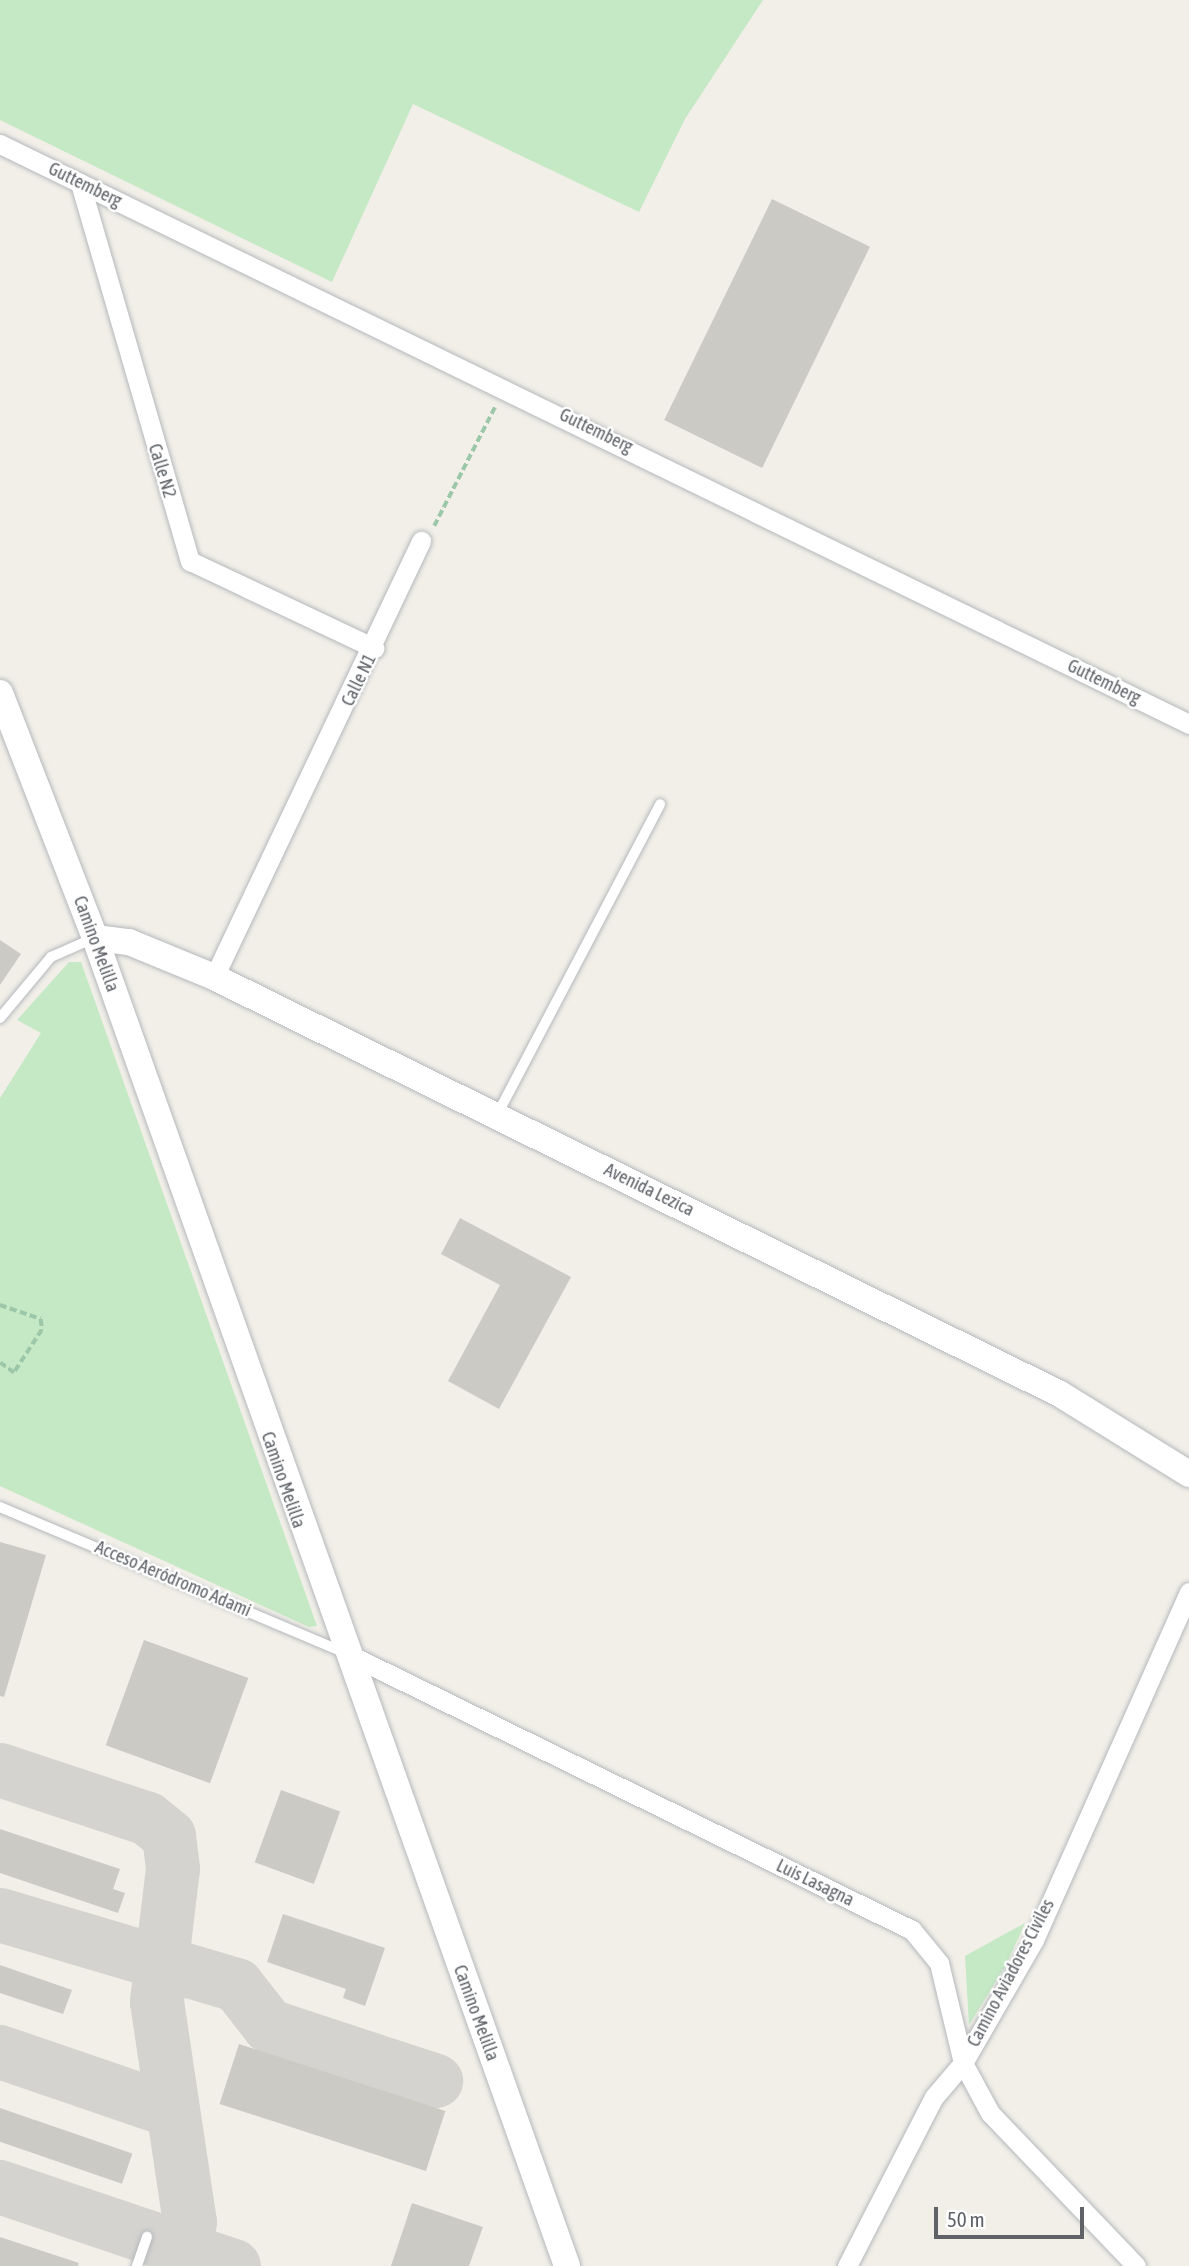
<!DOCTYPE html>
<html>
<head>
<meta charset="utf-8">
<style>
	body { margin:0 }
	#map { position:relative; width:1189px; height:2266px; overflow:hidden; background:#f1efe8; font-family:"Asap Condensed",sans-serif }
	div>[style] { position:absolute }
	.green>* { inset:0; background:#c5e8c5 }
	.taxiway>* { height:54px; margin:-27px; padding:0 27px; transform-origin:27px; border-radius:27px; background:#d4d3d0 }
	.building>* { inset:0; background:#cccac5; transform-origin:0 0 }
	.path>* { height:3.5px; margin-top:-1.75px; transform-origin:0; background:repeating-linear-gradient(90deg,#9cc7a9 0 7px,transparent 0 10.5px) }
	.roads { filter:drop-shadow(0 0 2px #b5b8bc) drop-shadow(0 0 2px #b5b8bc) }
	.lane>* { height:10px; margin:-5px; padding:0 5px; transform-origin:5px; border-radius:5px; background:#fff }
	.street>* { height:19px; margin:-9.5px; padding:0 9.5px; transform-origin:9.5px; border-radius:9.5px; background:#fff }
	.secondary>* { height:26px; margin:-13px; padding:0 13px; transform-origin:13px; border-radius:13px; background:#fff }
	span { translate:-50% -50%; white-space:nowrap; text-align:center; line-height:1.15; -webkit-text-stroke:5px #fff; paint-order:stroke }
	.street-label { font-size:18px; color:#5f6368 }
	.scale { position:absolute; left:934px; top:2207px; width:150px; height:32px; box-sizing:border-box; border:4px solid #5f6368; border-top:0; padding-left:9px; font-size:21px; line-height:24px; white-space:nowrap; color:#5f6368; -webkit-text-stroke:5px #fff; paint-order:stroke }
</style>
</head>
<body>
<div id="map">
	<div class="green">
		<i style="clip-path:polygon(0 0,763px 0,685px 119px,639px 212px,413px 104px,332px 282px,0 120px)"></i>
		<i style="clip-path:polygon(69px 962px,81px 962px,317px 1626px,309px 1627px,0 1486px,0 1098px,41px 1033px,17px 1020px)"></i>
		<i style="clip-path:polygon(1025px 1923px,1006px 1965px,969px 2025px,965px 1956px)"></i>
	</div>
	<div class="taxiway">
		<i style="left:0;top:1770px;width:156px;rotate:18.3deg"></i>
		<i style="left:148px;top:1819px;width:27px;rotate:39deg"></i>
		<i style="left:169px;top:1836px;width:33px;rotate:83deg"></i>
		<i style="left:173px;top:1869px;width:134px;rotate:96.9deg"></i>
		<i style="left:157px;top:2002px;width:222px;rotate:81.5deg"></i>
		<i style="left:190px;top:2222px;width:28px;rotate:100deg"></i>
		<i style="left:0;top:1915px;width:247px;rotate:16.5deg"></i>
		<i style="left:237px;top:1985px;width:52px;rotate:52deg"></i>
		<i style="left:269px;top:2026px;width:176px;rotate:18.2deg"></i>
		<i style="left:0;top:2052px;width:179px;rotate:18.9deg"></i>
		<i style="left:0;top:2187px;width:247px;rotate:18.7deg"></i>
	</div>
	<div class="building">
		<i style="left:772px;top:199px;width:109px;height:246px;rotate:26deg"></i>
		<i style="clip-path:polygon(0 940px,21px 954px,0 985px)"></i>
		<i style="clip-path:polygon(460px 1218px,571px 1277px,499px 1409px,448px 1381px,500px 1285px,441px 1254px)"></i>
		<i style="clip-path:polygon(0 1542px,46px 1555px,4px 1697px,0 1696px)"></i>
		<i style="left:144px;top:1640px;width:111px;height:112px;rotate:20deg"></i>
		<i style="left:281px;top:1790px;width:63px;height:77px;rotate:20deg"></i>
		<i style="clip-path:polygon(0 1829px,120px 1869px,113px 1889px,125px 1893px,118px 1913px,0 1873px)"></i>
		<i style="clip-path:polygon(283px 1914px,385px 1948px,365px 2006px,343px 1998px,346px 1989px,267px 1962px)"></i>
		<i style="clip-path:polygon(0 1965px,72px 1990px,63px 2014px,0 1993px)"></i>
		<i style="left:239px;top:2044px;width:217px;height:63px;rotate:18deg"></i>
		<i style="left:0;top:2108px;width:140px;height:32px;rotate:19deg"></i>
		<i style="clip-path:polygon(412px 2203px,483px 2227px,469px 2266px,391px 2266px)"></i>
		<i style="clip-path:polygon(0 2237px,79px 2263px,78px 2266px,0 2266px)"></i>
	</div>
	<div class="path">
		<i style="left:434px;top:526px;width:136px;rotate:-62.9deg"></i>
		<i style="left:0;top:1305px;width:43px;rotate:18.9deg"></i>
		<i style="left:41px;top:1319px;width:11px;rotate:85deg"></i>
		<i style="left:42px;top:1330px;width:51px;rotate:123.1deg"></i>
		<i style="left:14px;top:1373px;width:17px;rotate:-144deg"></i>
	</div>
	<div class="roads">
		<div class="lane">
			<i style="left:0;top:1018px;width:80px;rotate:-50.1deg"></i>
			<i style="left:51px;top:957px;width:47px;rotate:-23.8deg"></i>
			<i style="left:497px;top:1115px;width:351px;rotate:-62.3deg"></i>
			<i style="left:0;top:1507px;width:373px;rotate:22.9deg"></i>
			<i style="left:137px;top:2266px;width:31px;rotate:-71deg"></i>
		</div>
		<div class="street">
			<i style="left:0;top:144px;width:1323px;rotate:26deg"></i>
			<i style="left:80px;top:183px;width:394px;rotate:73.8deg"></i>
			<i style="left:190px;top:561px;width:204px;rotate:25.3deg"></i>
			<i style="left:214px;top:977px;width:483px;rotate:-64.6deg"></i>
			<i style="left:346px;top:1653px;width:630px;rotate:26.08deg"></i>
			<i style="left:912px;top:1930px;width:43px;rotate:50.7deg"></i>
			<i style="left:939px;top:1963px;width:103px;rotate:76.5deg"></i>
			<i style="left:963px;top:2063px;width:57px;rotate:61.6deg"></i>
			<i style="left:990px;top:2113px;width:211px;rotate:46.3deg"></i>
			<i style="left:847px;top:2266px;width:190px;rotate:-62.8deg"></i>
			<i style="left:934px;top:2097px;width:45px;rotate:-49.5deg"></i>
			<i style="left:963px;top:2063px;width:142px;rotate:-60deg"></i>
			<i style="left:1034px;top:1940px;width:381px;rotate:-66deg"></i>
		</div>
		<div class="secondary">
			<i style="left:0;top:693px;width:263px;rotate:68.8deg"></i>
			<i style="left:95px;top:938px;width:1409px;rotate:70.43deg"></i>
			<i style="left:95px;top:938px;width:34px;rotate:7deg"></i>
			<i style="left:129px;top:942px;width:92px;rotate:22.4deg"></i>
			<i style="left:214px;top:977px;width:943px;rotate:26.24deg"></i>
			<i style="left:1060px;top:1394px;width:152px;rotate:31.8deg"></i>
		</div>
	</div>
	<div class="street-label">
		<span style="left:85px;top:185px;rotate:26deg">Guttemberg</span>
		<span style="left:596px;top:431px;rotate:26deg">Guttemberg</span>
		<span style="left:162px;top:471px;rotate:73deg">Calle N2</span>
		<span style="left:359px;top:680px;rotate:-64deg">Calle N1</span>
		<span style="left:1104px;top:682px;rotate:26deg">Guttemberg</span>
		<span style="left:96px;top:944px;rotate:70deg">Camino Melilla</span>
		<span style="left:649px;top:1190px;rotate:26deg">Avenida Lezica</span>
		<span style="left:283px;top:1480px;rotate:71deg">Camino Melilla</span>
		<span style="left:173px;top:1579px;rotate:23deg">Acceso Aeródromo Adami</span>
		<span style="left:815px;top:1883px;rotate:26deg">Luis Lasagna</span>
		<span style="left:1011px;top:1973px;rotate:-62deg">Camino Aviadores Civiles</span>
		<span style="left:476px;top:2013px;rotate:70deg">Camino Melilla</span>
	</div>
	<div class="scale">50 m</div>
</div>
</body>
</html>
